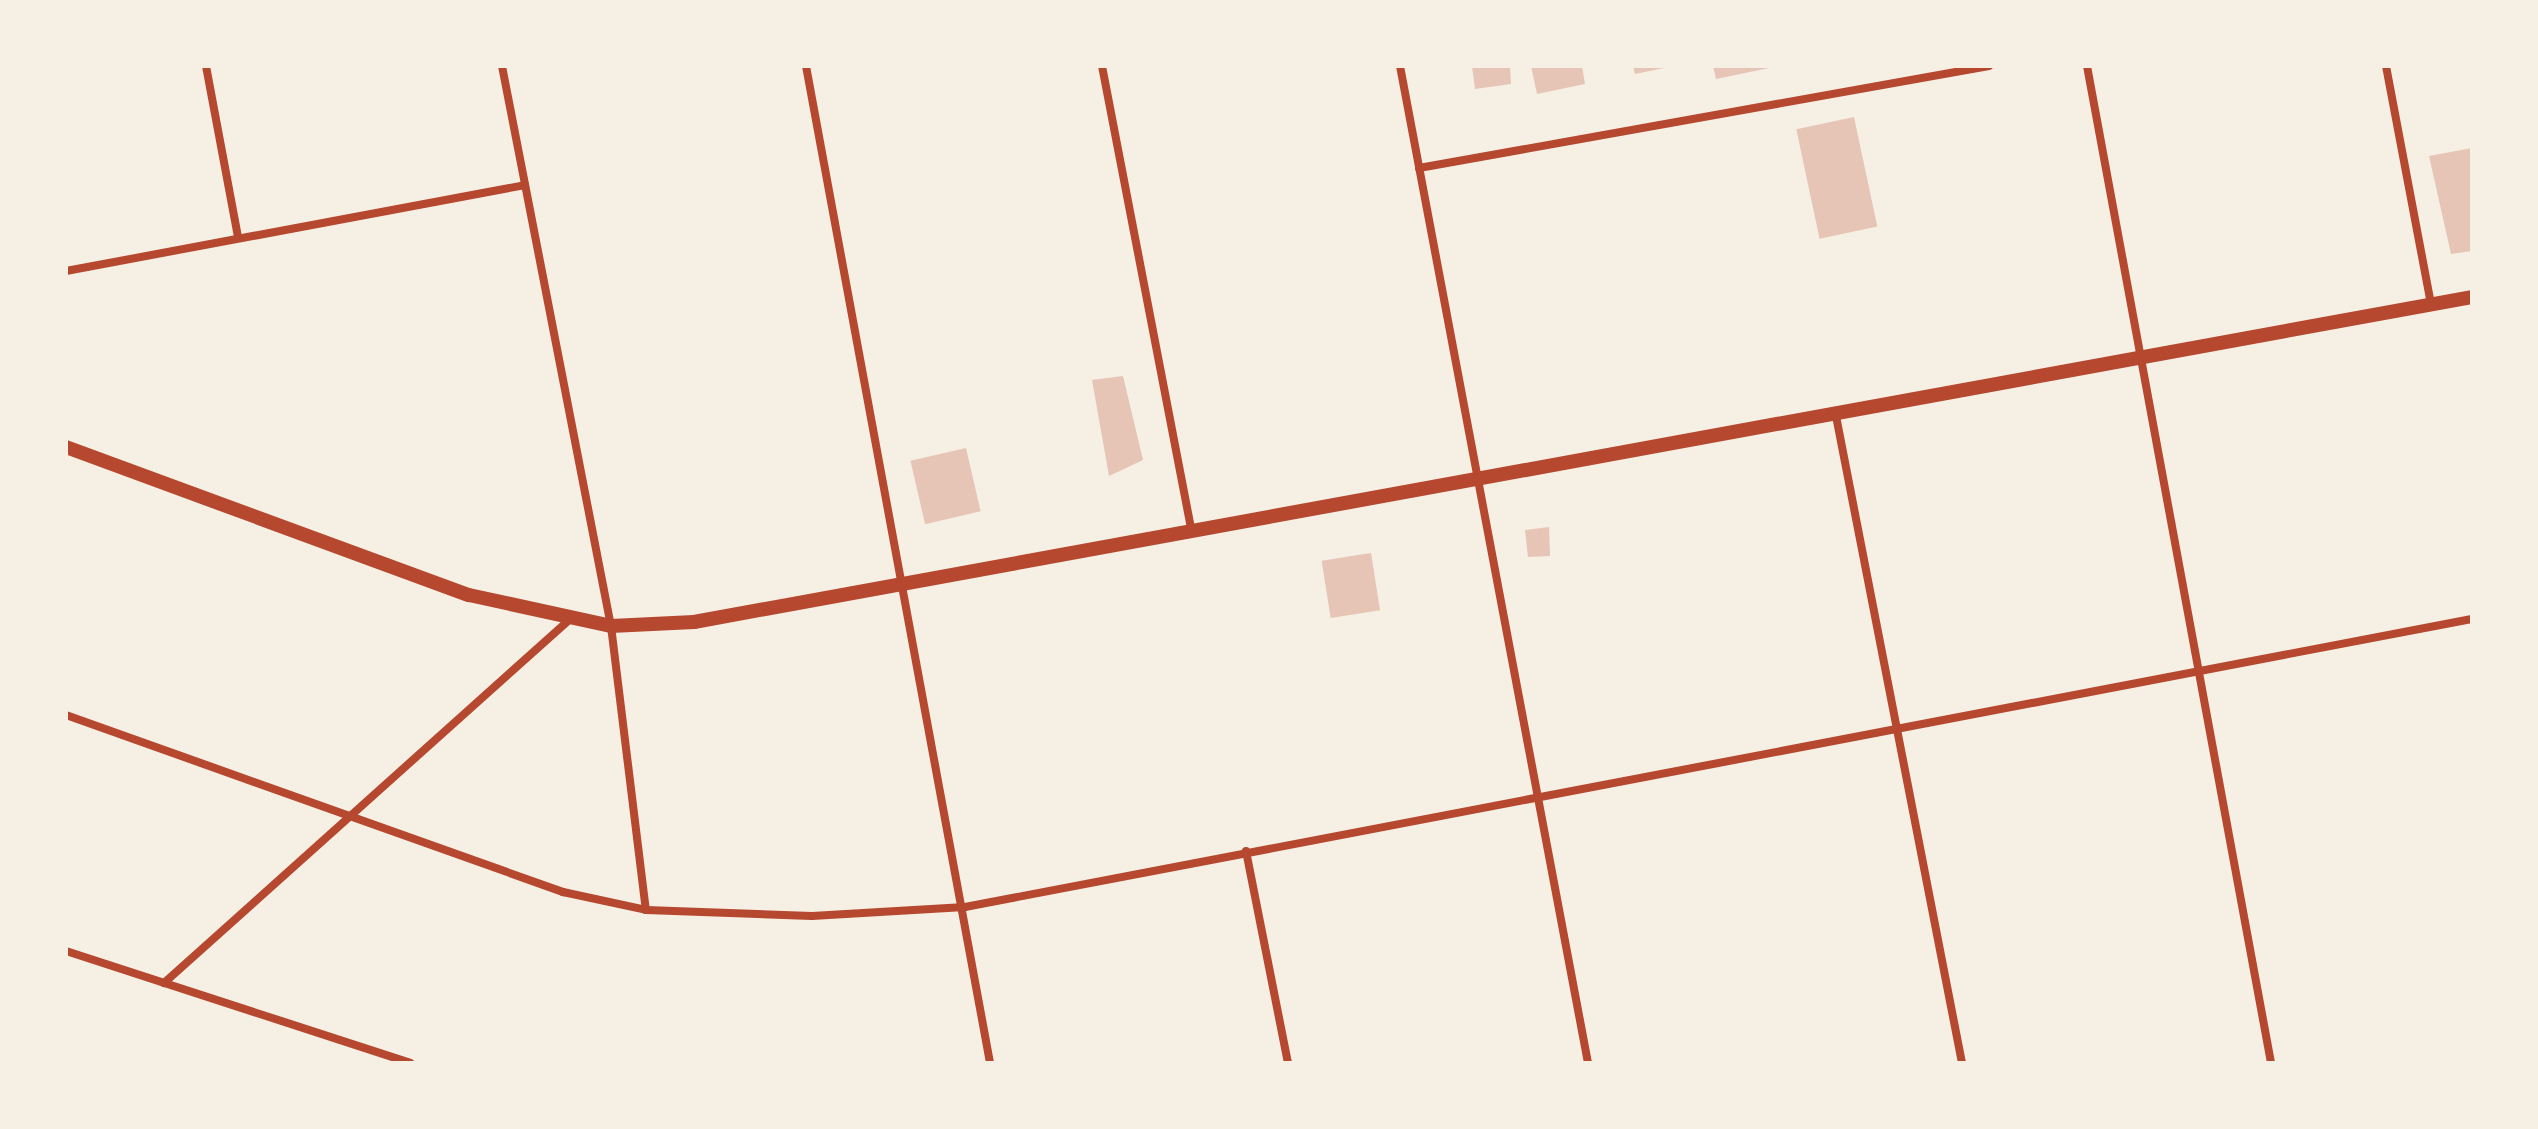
<!DOCTYPE html>
<html>
<head>
<meta charset="utf-8">
<style>
	body { margin:0 }
	#map { position:relative; width:2538px; height:1129px; overflow:hidden; background:#f6efe4; font-family:"Roboto Serif",serif }
	div>[style] { position:absolute }
	.building>* { inset:0; background:#e6c5b7; transform-origin:0 0 }
	.minor>* { height:8px; margin:-4px; padding:0 4px; transform-origin:4px; border-radius:4px; background:#b5482f }
	.tertiary>* { height:14px; margin:-7px; padding:0 7px; transform-origin:7px; border-radius:7px; background:#b5482f }
	span { translate:-50% -50%; white-space:nowrap; text-align:center; line-height:1.15; -webkit-text-stroke:8px #f6efe4; paint-order:stroke }
	.frame { position:absolute; inset:0; border:68px solid #f6efe4; pointer-events:none }
</style>
</head>
<body>
<div id="map">
	<div class="building">
		<i style="clip-path:polygon(1472px 66px,1510px 66px,1511px 84px,1475px 89px)"></i>
		<i style="clip-path:polygon(1531px 66px,1582px 66px,1585px 84px,1537px 94px)"></i>
		<i style="clip-path:polygon(1633px 66px,1669px 66px,1669px 67px,1635px 74px)"></i>
		<i style="clip-path:polygon(1713px 66px,1774px 66px,1774px 67px,1716px 79px)"></i>
		<i style="left:1854px;top:117px;width:112px;height:59px;rotate:78deg"></i>
		<i style="clip-path:polygon(2472px 148px,2472px 251px,2451px 254px,2429px 156px)"></i>
		<i style="clip-path:polygon(1123px 376px,1143px 460px,1109px 476px,1092px 380px)"></i>
		<i style="left:966px;top:448px;width:65px;height:57px;rotate:77deg"></i>
		<i style="clip-path:polygon(1549px 527px,1550px 556px,1528px 557px,1525px 530px)"></i>
		<i style="left:1371px;top:553px;width:58px;height:50px;rotate:81deg"></i>
	</div>
	<div class="minor">
		<i style="left:206px;top:66px;width:174px;rotate:79.4deg"></i>
		<i style="left:502px;top:66px;width:571px;rotate:78.99deg"></i>
		<i style="left:611px;top:626px;width:286px;rotate:83deg"></i>
		<i style="left:806px;top:66px;width:1014px;rotate:79.54deg"></i>
		<i style="left:1102px;top:66px;width:475px;rotate:79.1deg"></i>
		<i style="left:1400px;top:66px;width:1015px;rotate:79.32deg"></i>
		<i style="left:2087px;top:66px;width:1014px;rotate:79.54deg"></i>
		<i style="left:2386px;top:66px;width:243px;rotate:79.3deg"></i>
		<i style="left:1419px;top:168px;width:579px;rotate:-10.15deg"></i>
		<i style="left:66px;top:271px;width:467px;rotate:-10.6deg"></i>
		<i style="left:1836px;top:416px;width:659px;rotate:78.98deg"></i>
		<i style="left:66px;top:715px;width:528px;rotate:19.6deg"></i>
		<i style="left:563px;top:892px;width:85px;rotate:12.2deg"></i>
		<i style="left:646px;top:910px;width:166px;rotate:2.1deg"></i>
		<i style="left:812px;top:916px;width:153px;rotate:-3.4deg"></i>
		<i style="left:965px;top:907px;width:1534px;rotate:-10.82deg"></i>
		<i style="left:1246px;top:851px;width:216px;rotate:78.8deg"></i>
		<i style="left:66px;top:951px;width:362px;rotate:18deg"></i>
		<i style="left:164px;top:983px;width:544px;rotate:-41.87deg"></i>
	</div>
	<div class="tertiary">
		<i style="left:66px;top:447px;width:429px;rotate:20.2deg"></i>
		<i style="left:469px;top:595px;width:145px;rotate:12.3deg"></i>
		<i style="left:611px;top:626px;width:83px;rotate:-2.8deg"></i>
		<i style="left:694px;top:622px;width:1807px;rotate:-10.36deg"></i>
	</div>
	<div class="frame"></div>
</div>
</body>
</html>
